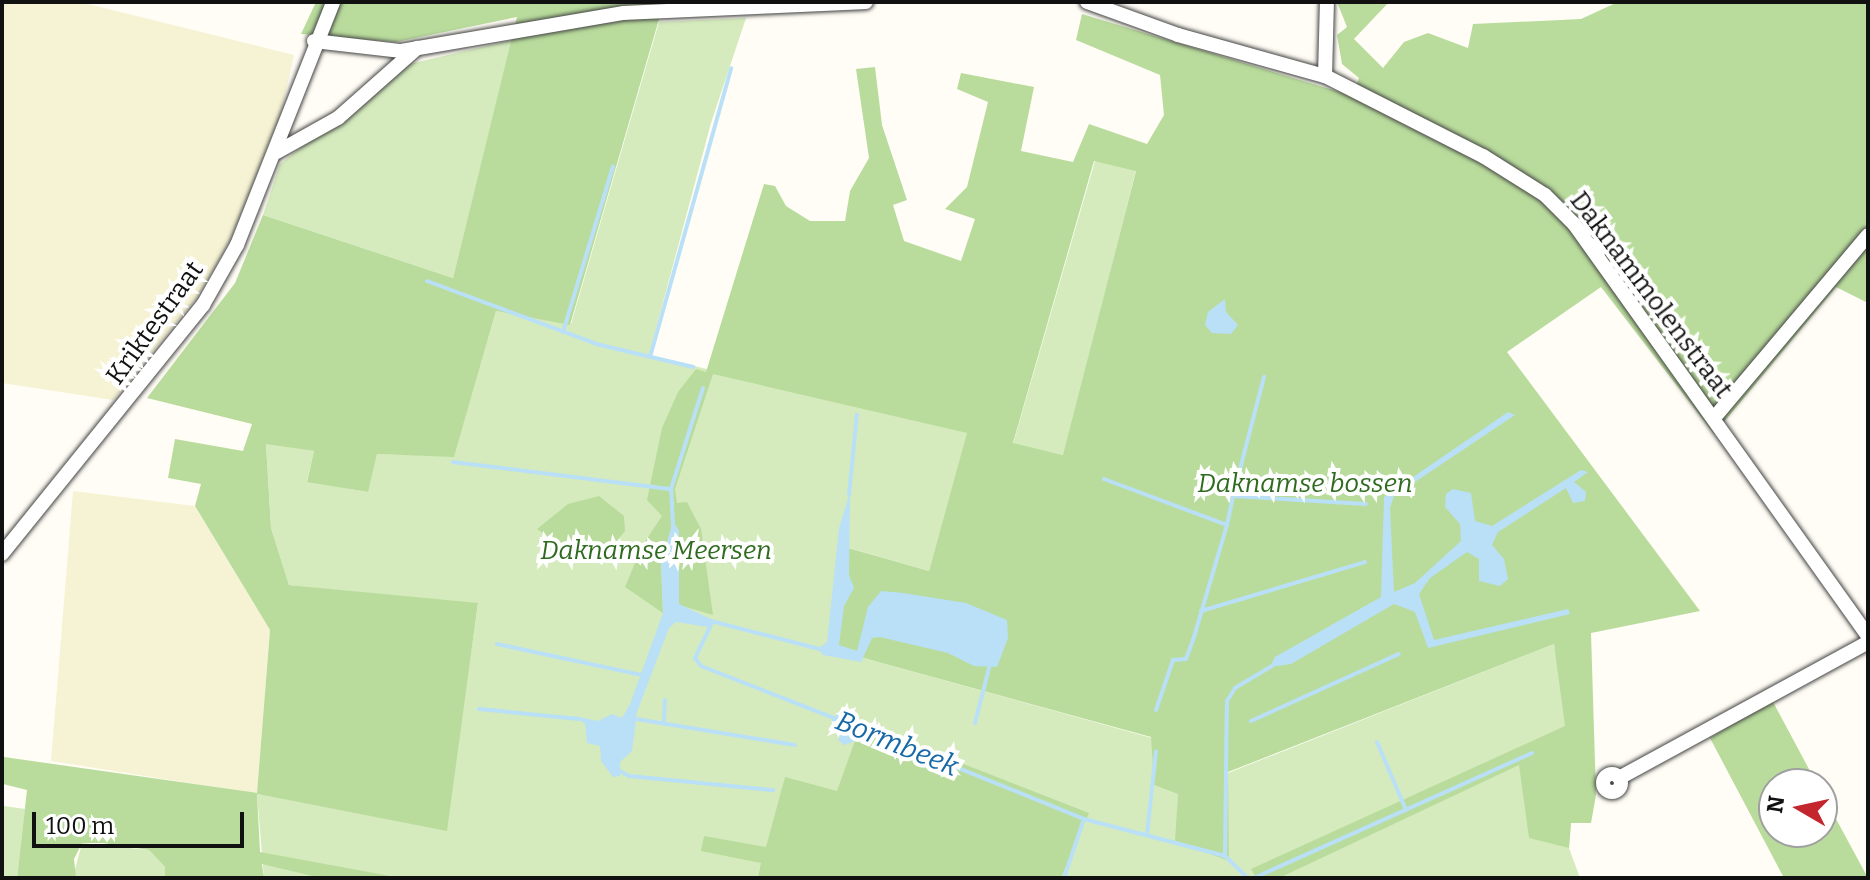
<!DOCTYPE html>
<html>
<head>
<meta charset="utf-8">
<style>
	body { margin:0 }
	#map { position:relative; width:1870px; height:880px; overflow:hidden; background:#fffdf5; font-family:Bitter,serif }
	div>[style] { position:absolute }
	.farmland>* { inset:0; background:#f6f3d4 }
	.green>* { inset:0; background:#d5ebbd }
	.forest>* { inset:0; background:#b9dc9c }
	.water>* { inset:0; background:#b9e0f7 }
	.stream>* { height:4px; margin:-2px; padding:0 2px; transform-origin:2px; border-radius:2px; background:#b9e0f7 }
	.roads { filter:drop-shadow(0 0 2px #444) drop-shadow(0 0 2px #444) }
	.street>* { height:14px; margin:-7px; padding:0 7px; transform-origin:7px; border-radius:7px; background:#fff }
	.street>.ring { margin:-7px; padding:0; box-sizing:content-box; background:none; border:14px solid #fff; border-radius:50% }
	span { translate:-50% -50%; white-space:nowrap; text-align:center; line-height:1.15; -webkit-text-stroke:8px #fff; paint-order:stroke }
	.street-label { font-size:26px; color:#111 }
	.park-label { font-size:26px; color:#2f6b1f; font-style:italic }
	.water-label { font-size:28px; color:#1768a6; font-style:italic }
	.frame { position:absolute; inset:0; border:4px solid #111; pointer-events:none }
	.north { position:absolute; left:1758px; top:768px; width:80px; height:80px; box-sizing:border-box; background:#fff; border:2px solid #a0a0a0; border-radius:50%; rotate:279deg; font-size:22px; font-weight:700; line-height:32px; text-align:center; color:#111 }
	.north::after { content:''; display:block; margin:auto; width:28px; height:36px; background:#c4262e; clip-path:polygon(50% 0,100% 100%,50% 72%,0 100%) }
	.scale { position:absolute; left:32px; top:812px; width:212px; height:36px; box-sizing:border-box; border:4px solid #111; border-top:0; padding-left:10px; font-size:24px; line-height:28px; white-space:nowrap; color:#111; -webkit-text-stroke:6px #fff; paint-order:stroke }
</style>
</head>
<body>
<div id="map">
	<div class="farmland">
		<i style="clip-path:polygon(2px 2px,80px 2px,294px 55px,281px 113px,230px 241px,197px 297px,113px 400px,2px 383px)"></i>
		<i style="clip-path:polygon(73px 491px,195px 506px,270px 630px,257px 794px,51px 761px)"></i>
	</div>
	<div class="green">
		<i style="clip-path:polygon(746px 18px,711px 123px,649px 355px,968px 433px,929px 571px,846px 547px,831px 649px,1152px 738px,1154px 785px,1178px 793px,1228px 860px,1228px 773px,1554px 644px,1591px 823px,1571px 823px,1569px 848px,1580px 878px,264px 878px,257px 794px,446px 830px,478px 604px,289px 585px,271px 528px,266px 443px,314px 451px,307px 481px,367px 492px,377px 454px,454px 456px,496px 311px,571px 324px,659px 22px)"></i>
		<i style="clip-path:polygon(512px 40px,453px 278px,263px 215px,280px 164px,405px 65px)"></i>
		<i style="clip-path:polygon(1095px 161px,1136px 170px,1064px 455px,1013px 444px)"></i>
		<i style="clip-path:polygon(4px 806px,25px 809px,17px 878px,2px 878px)"></i>
		<i style="clip-path:polygon(82px 843px,149px 850px,165px 867px,165px 878px,73px 877px)"></i>
	</div>
	<div class="forest">
		<i style="clip-path:polygon(316px 2px,664px 2px,570px 325px,496px 311px,454px 457px,377px 454px,368px 492px,307px 482px,314px 451px,266px 444px,271px 528px,289px 585px,478px 603px,447px 831px,257px 794px,260px 852px,401px 878px,321px 878px,262px 864px,264px 878px,165px 878px,165px 867px,149px 850px,103px 843px,82px 843px,74px 859px,76px 878px,17px 878px,27px 790px,3px 784px,4px 757px,257px 793px,270px 630px,195px 506px,201px 484px,168px 478px,175px 439px,243px 451px,252px 424px,147px 398px,235px 283px,263px 215px,453px 278px,517px 17px,396px 42px,301px 34px)"></i>
		<i style="clip-path:polygon(evenodd,1337px 2px,1389px 2px,1354px 39px,1383px 68px,1404px 42px,1428px 33px,1468px 48px,1473px 24px,1581px 19px,1618px 2px,1868px 2px,1868px 303px,1836px 287px,1714px 434px,1601px 287px,1507px 352px,1700px 611px,1591px 633px,1596px 795px,1591px 823px,1571px 823px,1569px 848px,1529px 838px,1519px 765px,1279px 878px,1256px 878px,1251px 869px,1565px 726px,1554px 644px,1228px 772px,1229px 861px,1175px 841px,1178px 794px,1154px 785px,1151px 737px,831px 649px,845px 547px,929px 571px,967px 433px,713px 374px,675px 489px,677px 503px,687px 502px,701px 529px,713px 615px,679px 605px,679px 531px,673px 522px,661px 564px,663px 613px,625px 587px,642px 546px,662px 516px,647px 500px,662px 428px,678px 392px,696px 369px,706px 372px,764px 184px,775px 186px,786px 206px,810px 221px,845px 221px,850px 191px,869px 158px,856px 69px,875px 67px,882px 125px,907px 200px,893px 205px,904px 241px,961px 261px,975px 219px,945px 209px,967px 187px,988px 102px,957px 89px,961px 73px,1034px 87px,1021px 151px,1073px 162px,1089px 124px,1147px 144px,1164px 115px,1160px 75px,1076px 40px,1082px 14px,1353px 96px,1359px 78px,1342px 64px,1337px 35px,1347px 27px,1337px 2px,1094px 161px,1136px 171px,1063px 455px,1013px 443px,1094px 161px)"></i>
		<i style="clip-path:polygon(599px 496px,624px 516px,625px 531px,606px 554px,586px 544px,557px 543px,537px 529px,568px 504px)"></i>
		<i style="clip-path:polygon(1772px 700px,1817px 784px,1774px 784px,1774px 832px,1822px 832px,1822px 793px,1868px 878px,1784px 878px,1710px 738px)"></i>
		<i style="clip-path:polygon(861px 724px,1089px 813px,1061px 878px,758px 878px,761px 863px,701px 851px,704px 836px,766px 847px,785px 777px,837px 791px)"></i>
	</div>
	<div class="water">
		<i style="clip-path:polygon(1225px 299px,1226px 312px,1238px 325px,1231px 334px,1212px 333px,1205px 325px,1208px 312px)"></i>
		<i style="clip-path:polygon(1508px 412px,1515px 415px,1394px 496px,1390px 508px,1394px 592px,1415px 583px,1461px 541px,1460px 524px,1445px 507px,1446px 494px,1453px 489px,1471px 493px,1475px 521px,1492px 526px,1581px 470px,1588px 472px,1574px 482px,1586px 492px,1585px 501px,1573px 503px,1566px 488px,1498px 532px,1492px 545px,1504px 559px,1508px 579px,1500px 586px,1479px 581px,1479px 559px,1467px 552px,1430px 578px,1419px 594px,1434px 640px,1568px 609px,1570px 614px,1428px 648px,1415px 612px,1394px 604px,1291px 664px,1270px 667px,1275px 657px,1381px 597px,1384px 497px)"></i>
		<i style="clip-path:polygon(850px 492px,849px 575px,854px 588px,844px 606px,839px 645px,857px 651px,868px 607px,881px 591px,903px 593px,966px 603px,1007px 620px,1008px 638px,997px 667px,974px 666px,948px 653px,880px 637px,872px 638px,861px 662px,823px 655px,818px 649px,827px 642px,839px 528px)"></i>
		<i style="clip-path:polygon(673px 521px,679px 531px,679px 604px,717px 622px,708px 627px,676px 622px,669px 628px,637px 712px,632px 751px,620px 762px,620px 776px,613px 777px,601px 761px,600px 746px,587px 743px,585px 724px,574px 716px,598px 721px,612px 714px,622px 718px,630px 704px,663px 613px,661px 564px)"></i>
		<i style="clip-path:polygon(839px 712px,875px 725px,876px 734px,844px 745px,838px 740px,844px 726px,831px 721px)"></i>
	</div>
	<div class="stream">
		<i style="left:427px;top:281px;width:180px;rotate:20.4deg"></i>
		<i style="left:596px;top:344px;width:100px;rotate:13.3deg"></i>
		<i style="left:563px;top:332px;width:173px;rotate:-73.2deg"></i>
		<i style="left:650px;top:357px;width:300px;rotate:-74.3deg"></i>
		<i style="left:1264px;top:377px;width:123px;rotate:104.6deg"></i>
		<i style="left:1233px;top:496px;width:133px;rotate:3.4deg"></i>
		<i style="left:453px;top:462px;width:220px;rotate:7.1deg"></i>
		<i style="left:1104px;top:479px;width:131px;rotate:20.5deg"></i>
		<i style="left:1227px;top:525px;width:30px;rotate:-78deg"></i>
		<i style="left:849px;top:495px;width:81px;rotate:-84.4deg"></i>
		<i style="left:673px;top:525px;width:36px;rotate:-93deg"></i>
		<i style="left:671px;top:489px;width:106px;rotate:-72.4deg"></i>
		<i style="left:1201px;top:611px;width:171px;rotate:-16.6deg"></i>
		<i style="left:711px;top:621px;width:116px;rotate:14.5deg"></i>
		<i style="left:711px;top:625px;width:37px;rotate:116deg"></i>
		<i style="left:695px;top:658px;width:10px;rotate:53deg"></i>
		<i style="left:701px;top:666px;width:145px;rotate:21.4deg"></i>
		<i style="left:497px;top:644px;width:152px;rotate:12.1deg"></i>
		<i style="left:479px;top:709px;width:100px;rotate:5.7deg"></i>
		<i style="left:1156px;top:710px;width:53px;rotate:-71.2deg"></i>
		<i style="left:1173px;top:660px;width:13px;rotate:-4deg"></i>
		<i style="left:1186px;top:659px;width:23px;rotate:-70deg"></i>
		<i style="left:1194px;top:637px;width:117px;rotate:-73.6deg"></i>
		<i style="left:636px;top:719px;width:161px;rotate:9.3deg"></i>
		<i style="left:1251px;top:721px;width:162px;rotate:-24.4deg"></i>
		<i style="left:975px;top:723px;width:57px;rotate:-75.7deg"></i>
		<i style="left:664px;top:724px;width:24px;rotate:-88deg"></i>
		<i style="left:874px;top:734px;width:227px;rotate:22deg"></i>
		<i style="left:1084px;top:819px;width:62px;rotate:108.7deg"></i>
		<i style="left:1377px;top:742px;width:74px;rotate:66.9deg"></i>
		<i style="left:618px;top:770px;width:13px;rotate:29deg"></i>
		<i style="left:629px;top:776px;width:145px;rotate:5.6deg"></i>
		<i style="left:1084px;top:819px;width:146px;rotate:14.7deg"></i>
		<i style="left:1225px;top:856px;width:32px;rotate:44deg"></i>
		<i style="left:1147px;top:834px;width:83px;rotate:-83.8deg"></i>
		<i style="left:1225px;top:856px;width:155px;rotate:-89.3deg"></i>
		<i style="left:1227px;top:701px;width:15px;rotate:-58deg"></i>
		<i style="left:1235px;top:688px;width:43px;rotate:-30.7deg"></i>
		<i style="left:1254px;top:878px;width:305px;rotate:-24.2deg"></i>
	</div>
	<div class="roads">
		<div class="street">
			<i style="left:1087px;top:2px;width:97px;rotate:19.9deg"></i>
			<i style="left:1178px;top:35px;width:153px;rotate:15.6deg"></i>
			<i style="left:1325px;top:76px;width:177px;rotate:26.9deg"></i>
			<i style="left:1483px;top:156px;width:73px;rotate:32.2deg"></i>
			<i style="left:1545px;top:195px;width:41px;rotate:45deg"></i>
			<i style="left:1574px;top:224px;width:506px;rotate:54.49deg"></i>
			<i style="left:314px;top:41px;width:88px;rotate:6.6deg"></i>
			<i style="left:401px;top:51px;width:226px;rotate:-9.7deg"></i>
			<i style="left:624px;top:13px;width:242px;rotate:-2.6deg"></i>
			<i style="left:1325px;top:76px;width:74px;rotate:-88.5deg"></i>
			<i style="left:277px;top:152px;width:70px;rotate:-29.1deg"></i>
			<i style="left:338px;top:118px;width:106px;rotate:-41.5deg"></i>
			<i style="left:1714px;top:418px;width:239px;rotate:-49.9deg"></i>
			<i style="left:2px;top:554px;width:320px;rotate:-51.1deg"></i>
			<i style="left:203px;top:305px;width:69px;rotate:-60.5deg"></i>
			<i style="left:237px;top:245px;width:261px;rotate:-68.4deg"></i>
			<i class="ring" style="left:1603px;top:774px;width:4px;height:4px"></i>
			<i style="left:1619px;top:778px;width:284px;rotate:-28.6deg"></i>
		</div>
	</div>
	<div class="street-label">
		<span style="left:1651px;top:295px;rotate:53deg">Daknammolenstraat</span>
		<span style="left:155px;top:323px;rotate:-54deg">Kriktestraat</span>
	</div>
	<div class="park-label">
		<span style="left:1305px;top:484px">Daknamse bossen</span>
		<span style="left:656px;top:551px">Daknamse Meersen</span>
	</div>
	<div class="water-label">
		<span style="left:897px;top:744px;rotate:22deg">Bormbeek</span>
	</div>
	<div class="frame"></div>
	<div class="north">N</div>
	<div class="scale">100 m</div>
</div>
</body>
</html>
